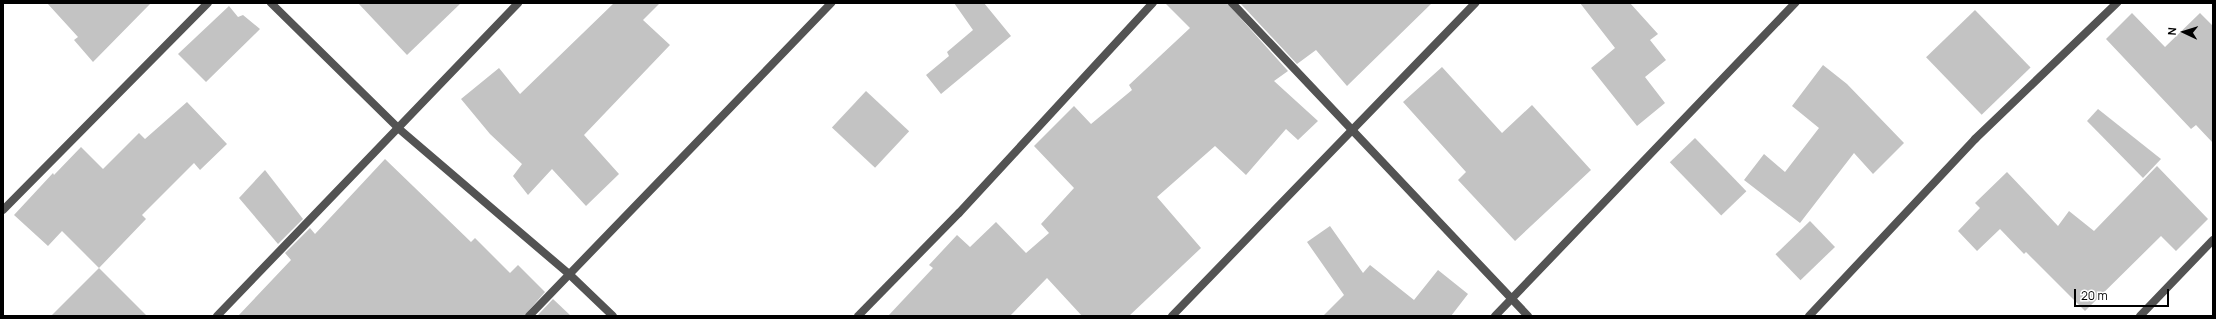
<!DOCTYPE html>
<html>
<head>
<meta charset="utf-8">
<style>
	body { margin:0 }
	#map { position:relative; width:2216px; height:319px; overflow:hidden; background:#fff; font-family:Manrope,sans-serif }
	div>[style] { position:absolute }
	.building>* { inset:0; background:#c3c3c3; transform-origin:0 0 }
	.street>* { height:8px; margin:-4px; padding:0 4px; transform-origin:4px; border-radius:4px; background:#535353 }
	span { translate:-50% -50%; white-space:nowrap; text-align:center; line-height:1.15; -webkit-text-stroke:3.5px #fff; paint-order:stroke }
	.frame { position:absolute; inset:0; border:4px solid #000; pointer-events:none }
	.north { position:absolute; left:2164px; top:12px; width:40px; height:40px; -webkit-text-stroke:3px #fff; paint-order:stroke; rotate:274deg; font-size:11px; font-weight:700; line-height:16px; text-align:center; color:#000 }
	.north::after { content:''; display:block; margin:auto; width:14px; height:18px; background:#000; clip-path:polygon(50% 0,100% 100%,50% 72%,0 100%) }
	.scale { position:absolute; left:2074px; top:289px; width:95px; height:18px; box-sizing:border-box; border:2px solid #000; border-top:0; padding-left:5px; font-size:12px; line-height:14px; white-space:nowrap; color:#000; -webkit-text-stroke:3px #fff; paint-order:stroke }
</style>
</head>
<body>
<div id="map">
	<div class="building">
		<i style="clip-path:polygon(47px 3px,151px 3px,93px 62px,74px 40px,78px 37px)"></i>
		<i style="clip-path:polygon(358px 3px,461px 3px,407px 55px)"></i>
		<i style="clip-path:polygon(614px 3px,660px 3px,643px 20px,670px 45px,584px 135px,619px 174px,586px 206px,552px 169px,528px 195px,513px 176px,522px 164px,490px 134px,461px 99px,499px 68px,520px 94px)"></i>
		<i style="clip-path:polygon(954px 3px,984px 3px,1011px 36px,941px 94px,926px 75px,949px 56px,947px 52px,973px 30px)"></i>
		<i style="clip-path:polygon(1165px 3px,1227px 3px,1288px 71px,1274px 81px,1318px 121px,1298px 140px,1286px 129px,1246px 175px,1215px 146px,1157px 197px,1201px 248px,1129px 316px,1082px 316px,1047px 278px,1010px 316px,888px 316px,933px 268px,929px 265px,957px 235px,970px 247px,996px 222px,1026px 253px,1049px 233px,1041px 224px,1074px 188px,1034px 146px,1074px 106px,1091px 124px,1132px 90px,1129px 85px,1190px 28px)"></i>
		<i style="clip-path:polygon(1240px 3px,1432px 3px,1347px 86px,1316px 50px,1297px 64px)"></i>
		<i style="clip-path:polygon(1580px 3px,1630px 3px,1658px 34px,1650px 40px,1666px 60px,1645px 77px,1665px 103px,1637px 126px,1591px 68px,1615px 48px)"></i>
		<i style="clip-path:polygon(229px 6px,238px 17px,243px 15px,260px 29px,206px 82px,178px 54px)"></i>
		<i style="left:1975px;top:10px;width:80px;height:68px;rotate:46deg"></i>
		<i style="clip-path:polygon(2132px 13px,2165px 47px,2200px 13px,2213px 26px,2213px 143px,2196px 125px,2191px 129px,2106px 39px)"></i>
		<i style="clip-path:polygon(1823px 65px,1847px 84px,1904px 143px,1873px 174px,1854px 153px,1800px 223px,1744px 180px,1764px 154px,1785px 172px,1819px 128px,1792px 106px)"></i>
		<i style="clip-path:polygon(1442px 67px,1502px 133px,1532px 105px,1591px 170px,1515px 241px,1458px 180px,1466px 172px,1403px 102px)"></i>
		<i style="left:866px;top:91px;width:59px;height:50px;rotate:43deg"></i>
		<i style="clip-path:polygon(187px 102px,227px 144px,200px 170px,194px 163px,142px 215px,146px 219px,99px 268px,147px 316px,51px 316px,99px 268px,62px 231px,48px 246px,14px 215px,53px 173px,54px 175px,81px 147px,103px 169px,139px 133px,145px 139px)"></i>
		<i style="clip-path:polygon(2098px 109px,2161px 159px,2143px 178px,2087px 121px)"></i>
		<i style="left:1695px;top:138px;width:74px;height:35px;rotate:46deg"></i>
		<i style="clip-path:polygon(385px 159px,471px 242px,475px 238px,510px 273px,518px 265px,545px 292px,524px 316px,238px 316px,291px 260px,285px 253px,310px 228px,315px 234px)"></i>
		<i style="clip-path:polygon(2157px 166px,2208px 219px,2176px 251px,2161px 236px,2085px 311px,2026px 252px,2024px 254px,2000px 229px,1977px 251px,1958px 231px,1980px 208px,1975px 203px,2007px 172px,2058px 226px,2069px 211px,2094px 231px)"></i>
		<i style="clip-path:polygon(265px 170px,303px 219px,278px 244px,239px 198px)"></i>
		<i style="left:1810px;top:221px;width:36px;height:48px;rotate:46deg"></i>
		<i style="clip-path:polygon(1330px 226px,1363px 273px,1370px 265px,1414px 300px,1438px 270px,1468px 294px,1451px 316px,1323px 316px,1344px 295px,1307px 242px)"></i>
		<i style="clip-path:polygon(553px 299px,571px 316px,537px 316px)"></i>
	</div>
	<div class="street">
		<i style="left:271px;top:3px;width:178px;rotate:44.5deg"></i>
		<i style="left:398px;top:128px;width:223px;rotate:40.5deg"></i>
		<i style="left:568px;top:273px;width:62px;rotate:43.7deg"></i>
		<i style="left:1232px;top:3px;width:431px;rotate:46.6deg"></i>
		<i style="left:3px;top:210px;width:291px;rotate:-45.3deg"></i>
		<i style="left:217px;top:316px;width:434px;rotate:-46.1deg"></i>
		<i style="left:529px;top:316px;width:435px;rotate:-46deg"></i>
		<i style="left:858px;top:316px;width:144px;rotate:-45.6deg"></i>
		<i style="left:959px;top:213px;width:286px;rotate:-47.3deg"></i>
		<i style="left:1172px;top:316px;width:436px;rotate:-45.9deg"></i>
		<i style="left:1495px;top:316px;width:434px;rotate:-46.2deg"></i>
		<i style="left:1809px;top:316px;width:243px;rotate:-46.8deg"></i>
		<i style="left:1975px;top:139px;width:197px;rotate:-43.8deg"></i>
		<i style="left:2140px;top:316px;width:105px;rotate:-46.2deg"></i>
	</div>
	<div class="frame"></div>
	<div class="north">N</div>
	<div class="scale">20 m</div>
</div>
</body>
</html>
